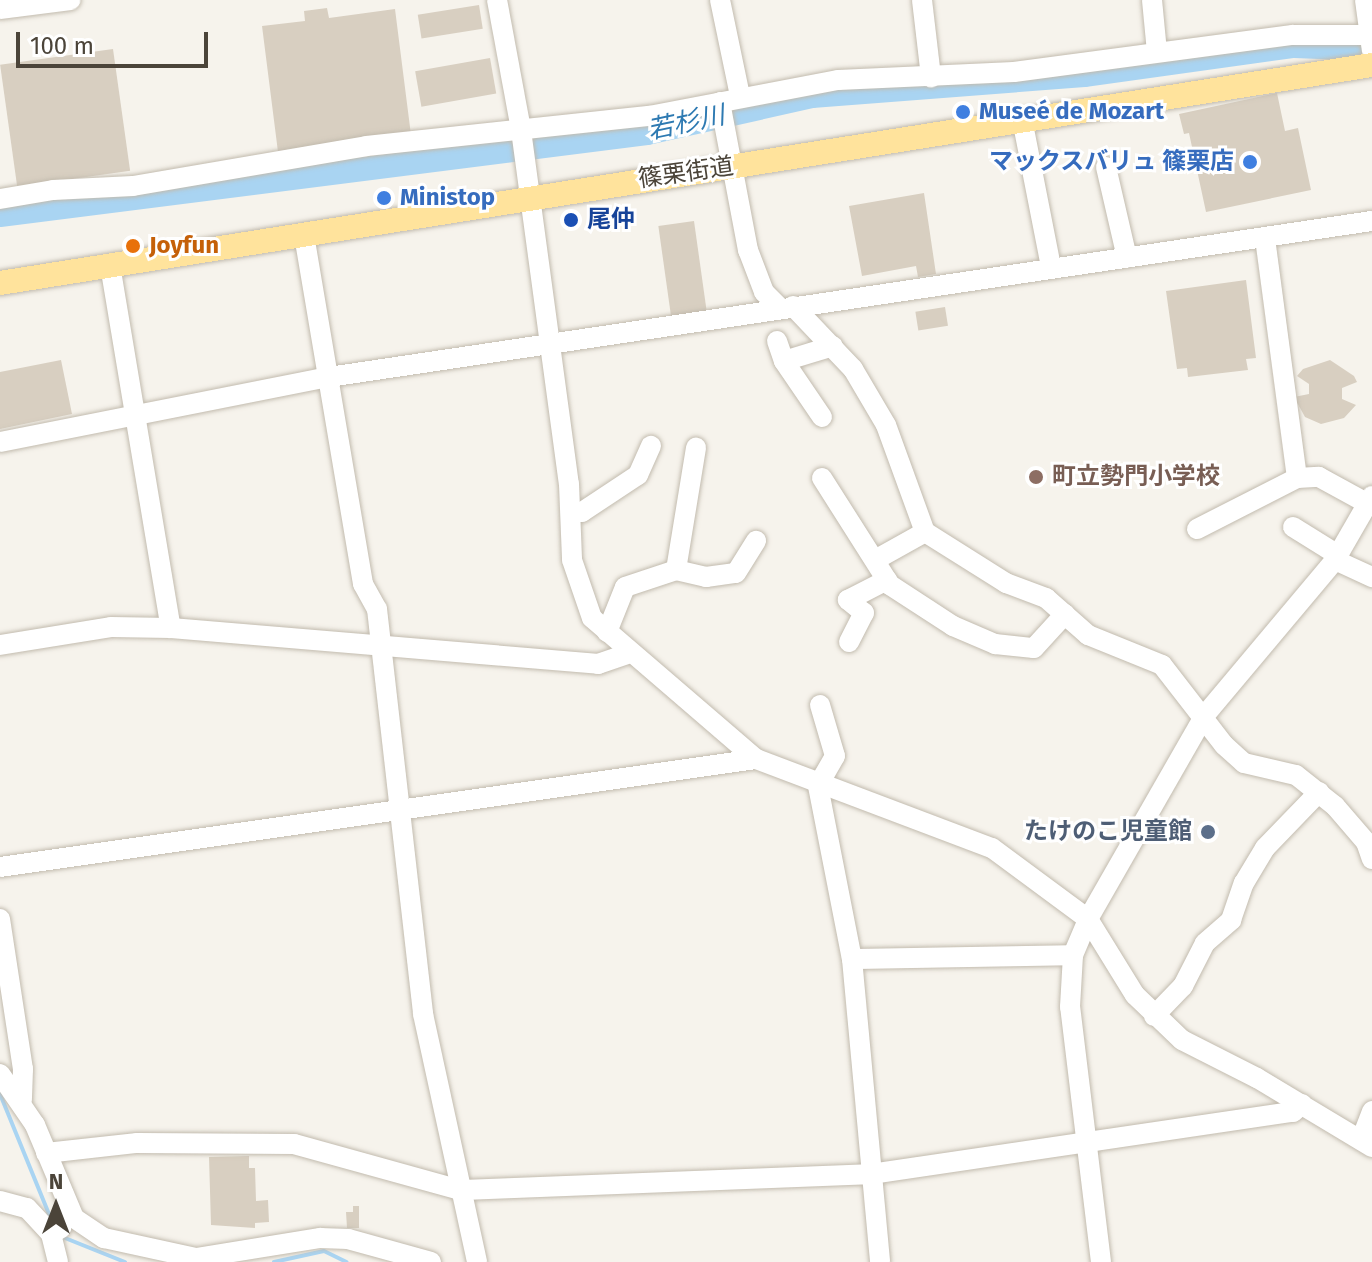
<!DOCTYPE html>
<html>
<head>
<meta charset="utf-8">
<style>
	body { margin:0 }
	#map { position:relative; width:1372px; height:1262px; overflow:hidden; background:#f6f3ec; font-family:"Fira Sans","Noto Sans JP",sans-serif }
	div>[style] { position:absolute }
	.stream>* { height:4px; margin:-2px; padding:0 2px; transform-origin:2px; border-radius:2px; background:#a9d4f2 }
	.river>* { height:24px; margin:-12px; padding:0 12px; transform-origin:12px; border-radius:12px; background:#a9d4f2 }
	.building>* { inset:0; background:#d8cfc1; transform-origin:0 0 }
	.roads { filter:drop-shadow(0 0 2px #c2bbae) drop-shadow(0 0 2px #c2bbae) }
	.minor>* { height:20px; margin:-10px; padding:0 10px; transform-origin:10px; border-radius:10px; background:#fff }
	.major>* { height:24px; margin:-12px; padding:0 12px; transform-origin:12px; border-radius:12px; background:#ffe39c }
	.dots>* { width:22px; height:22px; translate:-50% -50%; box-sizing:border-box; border:4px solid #fff; border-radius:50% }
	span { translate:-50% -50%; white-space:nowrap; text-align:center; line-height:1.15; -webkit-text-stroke:6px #fff; paint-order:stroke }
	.shop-label { font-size:24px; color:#366cbe; font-weight:700 }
	.left { translate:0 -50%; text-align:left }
	.right { translate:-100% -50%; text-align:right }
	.street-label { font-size:24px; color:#4b4439 }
	.transit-label { font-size:24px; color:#164399; font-weight:700 }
	.food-label { font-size:24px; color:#c56008; font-weight:700 }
	.education-label { font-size:24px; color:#785e54; font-weight:700 }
	.service-label { font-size:24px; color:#4e5e75; font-weight:700 }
	.water-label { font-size:26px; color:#2e7ab2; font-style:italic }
	.north { position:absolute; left:16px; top:1166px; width:80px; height:80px; -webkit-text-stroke:6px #fff; paint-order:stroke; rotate:0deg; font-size:22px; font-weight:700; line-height:32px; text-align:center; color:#4b4439 }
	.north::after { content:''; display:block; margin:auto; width:28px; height:36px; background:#4b4439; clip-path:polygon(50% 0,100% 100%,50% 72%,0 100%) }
	.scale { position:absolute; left:16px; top:32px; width:192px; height:36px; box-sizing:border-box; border:4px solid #4b4439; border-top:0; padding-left:10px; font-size:24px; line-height:28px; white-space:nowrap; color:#4b4439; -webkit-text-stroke:6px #fff; paint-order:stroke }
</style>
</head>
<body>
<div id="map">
	<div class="stream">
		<i style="left:0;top:1094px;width:143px;rotate:67.8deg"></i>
		<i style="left:60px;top:1236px;width:70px;rotate:21.8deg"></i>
		<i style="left:274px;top:1262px;width:51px;rotate:-12.4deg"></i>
		<i style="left:324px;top:1251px;width:25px;rotate:26deg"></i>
	</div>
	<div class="river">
		<i style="left:0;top:215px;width:652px;rotate:-7.22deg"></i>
		<i style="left:647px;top:133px;width:169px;rotate:-12.6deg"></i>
		<i style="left:812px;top:96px;width:273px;rotate:-4.4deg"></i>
		<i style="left:1084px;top:75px;width:212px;rotate:-7.9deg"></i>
		<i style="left:1294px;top:46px;width:78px;rotate:2.2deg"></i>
	</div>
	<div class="building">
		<i style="left:479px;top:5px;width:24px;height:62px;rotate:81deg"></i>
		<i style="clip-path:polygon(327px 8px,329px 18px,395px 9px,411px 135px,278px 152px,262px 26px,305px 21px,304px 11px)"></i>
		<i style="left:113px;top:49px;width:123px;height:114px;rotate:82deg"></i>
		<i style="left:490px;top:58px;width:36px;height:76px;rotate:80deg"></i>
		<i style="clip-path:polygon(1277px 93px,1285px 131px,1298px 128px,1311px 190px,1206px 212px,1189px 133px,1184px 134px,1179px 114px)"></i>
		<i style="clip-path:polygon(924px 193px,936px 274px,918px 277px,916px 266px,862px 276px,849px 206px)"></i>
		<i style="left:694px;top:221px;width:92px;height:36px;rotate:82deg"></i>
		<i style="clip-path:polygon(1246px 280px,1256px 358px,1246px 359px,1248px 370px,1188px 377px,1187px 368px,1177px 369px,1166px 291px)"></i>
		<i style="left:945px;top:307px;width:19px;height:30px;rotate:81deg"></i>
		<i style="clip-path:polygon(61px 360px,72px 414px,0 429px,0 372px)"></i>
		<i style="clip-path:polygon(1330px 360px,1354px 376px,1357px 382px,1342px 388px,1342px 399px,1356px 405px,1344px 418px,1321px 424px,1305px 417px,1294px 397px,1309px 394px,1309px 384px,1297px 376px,1303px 369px)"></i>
		<i style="clip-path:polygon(249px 1156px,249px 1168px,255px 1168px,256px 1201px,268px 1200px,269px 1222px,255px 1223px,255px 1228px,211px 1225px,209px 1157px)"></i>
		<i style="clip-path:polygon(353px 1206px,359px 1206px,359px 1228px,347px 1228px,346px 1212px,353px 1212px)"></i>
	</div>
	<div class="roads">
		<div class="minor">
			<i style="left:497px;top:0;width:132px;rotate:79.5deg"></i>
			<i style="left:521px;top:130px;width:357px;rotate:82.3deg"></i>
			<i style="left:569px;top:484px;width:76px;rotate:87.7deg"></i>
			<i style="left:572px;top:560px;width:61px;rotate:71deg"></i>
			<i style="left:592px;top:618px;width:216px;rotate:40.7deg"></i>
			<i style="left:756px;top:759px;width:252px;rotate:20.7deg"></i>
			<i style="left:992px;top:848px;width:119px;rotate:36.5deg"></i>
			<i style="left:1088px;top:919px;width:89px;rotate:58.3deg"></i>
			<i style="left:1135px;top:995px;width:65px;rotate:43.8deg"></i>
			<i style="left:1182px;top:1040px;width:84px;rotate:26.9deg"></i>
			<i style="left:1257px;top:1078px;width:134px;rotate:31deg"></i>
			<i style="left:720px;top:0;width:98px;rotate:78.2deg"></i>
			<i style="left:922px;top:0;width:78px;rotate:83.3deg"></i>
			<i style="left:1152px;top:0;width:52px;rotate:84.5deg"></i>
			<i style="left:1365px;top:0;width:51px;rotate:82.2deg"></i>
			<i style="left:0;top:9px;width:71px;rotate:-7.3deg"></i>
			<i style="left:720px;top:102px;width:151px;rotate:79.3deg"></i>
			<i style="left:748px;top:250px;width:45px;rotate:69.1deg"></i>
			<i style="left:764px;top:292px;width:23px;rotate:45deg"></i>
			<i style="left:1022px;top:119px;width:151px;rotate:78.9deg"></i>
			<i style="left:1106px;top:167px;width:93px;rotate:77deg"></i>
			<i style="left:0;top:199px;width:54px;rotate:-9.6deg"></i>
			<i style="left:53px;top:190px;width:80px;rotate:-2.9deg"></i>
			<i style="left:133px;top:186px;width:237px;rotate:-9.7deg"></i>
			<i style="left:367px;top:146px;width:284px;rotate:-6.1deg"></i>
			<i style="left:649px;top:116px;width:192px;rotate:-10.8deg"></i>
			<i style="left:838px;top:80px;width:176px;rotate:-2.6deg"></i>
			<i style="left:1014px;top:72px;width:281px;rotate:-7.6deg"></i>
			<i style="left:1293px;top:35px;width:79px"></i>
			<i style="left:304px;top:235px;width:354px;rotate:80.4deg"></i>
			<i style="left:363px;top:584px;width:29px;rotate:61deg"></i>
			<i style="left:377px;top:609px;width:408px;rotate:83.5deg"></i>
			<i style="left:423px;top:1014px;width:254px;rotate:77.7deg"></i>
			<i style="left:110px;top:265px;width:368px;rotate:80.5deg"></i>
			<i style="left:793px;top:306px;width:87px;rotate:46.4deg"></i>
			<i style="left:853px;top:369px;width:65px;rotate:59.5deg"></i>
			<i style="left:886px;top:425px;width:114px;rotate:70deg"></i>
			<i style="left:925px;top:532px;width:96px;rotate:32.2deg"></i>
			<i style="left:1006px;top:583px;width:43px;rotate:20.6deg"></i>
			<i style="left:1046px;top:598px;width:56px;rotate:41.4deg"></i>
			<i style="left:1088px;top:635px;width:80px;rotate:22.1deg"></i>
			<i style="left:1162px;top:665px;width:101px;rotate:52.2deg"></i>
			<i style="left:1224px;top:745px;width:27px;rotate:42deg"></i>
			<i style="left:1244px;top:763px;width:53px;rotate:13deg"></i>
			<i style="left:1296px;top:775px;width:50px;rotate:38.5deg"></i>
			<i style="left:1335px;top:806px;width:48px;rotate:49.3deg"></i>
			<i style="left:1366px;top:842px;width:18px;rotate:71deg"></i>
			<i style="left:777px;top:341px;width:21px;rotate:71deg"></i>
			<i style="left:822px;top:417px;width:68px;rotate:-124.2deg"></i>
			<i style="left:784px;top:361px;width:51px;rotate:-17deg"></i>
			<i style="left:0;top:442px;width:335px;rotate:-11.2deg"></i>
			<i style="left:329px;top:377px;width:1055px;rotate:-8.51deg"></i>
			<i style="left:822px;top:478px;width:127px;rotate:57.6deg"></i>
			<i style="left:890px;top:585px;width:75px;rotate:33.1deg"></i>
			<i style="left:953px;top:626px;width:46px;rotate:23.2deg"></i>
			<i style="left:995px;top:644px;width:39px;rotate:6deg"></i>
			<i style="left:1034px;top:648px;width:46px;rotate:-47.6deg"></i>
			<i style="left:1297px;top:478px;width:22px;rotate:-3deg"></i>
			<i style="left:1319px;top:477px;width:60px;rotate:28.7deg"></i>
			<i style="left:571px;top:512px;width:11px"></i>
			<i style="left:582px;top:512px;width:67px;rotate:-33.5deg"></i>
			<i style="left:638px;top:475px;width:32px;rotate:-66deg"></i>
			<i style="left:1293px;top:527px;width:53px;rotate:31.9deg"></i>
			<i style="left:1197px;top:529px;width:112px;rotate:-27deg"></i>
			<i style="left:1297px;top:478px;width:243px;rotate:-97.6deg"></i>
			<i style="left:875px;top:560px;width:57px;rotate:-29.2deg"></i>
			<i style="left:1335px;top:560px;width:41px;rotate:24.7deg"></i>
			<i style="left:676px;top:570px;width:124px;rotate:-80.7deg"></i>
			<i style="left:607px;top:632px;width:48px;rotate:-68.2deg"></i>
			<i style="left:625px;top:587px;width:54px;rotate:-18.4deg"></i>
			<i style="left:676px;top:570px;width:31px;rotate:13deg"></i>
			<i style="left:706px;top:577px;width:30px;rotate:-8deg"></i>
			<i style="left:736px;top:573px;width:38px;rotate:-58deg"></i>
			<i style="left:849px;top:642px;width:33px;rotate:-63deg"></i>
			<i style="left:864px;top:613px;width:21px;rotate:-141deg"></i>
			<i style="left:848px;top:600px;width:44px;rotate:-27.1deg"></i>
			<i style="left:0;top:645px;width:112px;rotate:-9.2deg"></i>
			<i style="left:111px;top:627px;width:60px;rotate:1deg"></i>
			<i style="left:171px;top:628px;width:429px;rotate:4.8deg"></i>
			<i style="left:598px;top:664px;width:34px;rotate:-19deg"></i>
			<i style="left:820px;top:705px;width:53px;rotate:73.6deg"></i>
			<i style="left:835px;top:756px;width:34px;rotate:120deg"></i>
			<i style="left:818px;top:786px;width:176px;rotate:78.9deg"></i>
			<i style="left:852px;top:959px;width:304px;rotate:84.7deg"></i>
			<i style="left:0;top:867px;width:764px;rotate:-8.13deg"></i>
			<i style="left:0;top:919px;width:152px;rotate:81.3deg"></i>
			<i style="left:23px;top:1069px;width:31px;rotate:92deg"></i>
			<i style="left:852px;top:959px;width:221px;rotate:-1deg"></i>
			<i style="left:1154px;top:1016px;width:42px;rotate:-46deg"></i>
			<i style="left:1183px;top:986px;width:48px;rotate:-62.9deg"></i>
			<i style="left:1205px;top:943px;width:35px;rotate:-41deg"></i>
			<i style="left:1231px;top:920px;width:39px;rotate:-71deg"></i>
			<i style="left:1244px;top:883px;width:41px;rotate:-59deg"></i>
			<i style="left:1265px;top:848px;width:78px;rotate:-46deg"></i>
			<i style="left:0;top:1074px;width:62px;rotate:55.5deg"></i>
			<i style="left:35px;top:1125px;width:101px;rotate:67.2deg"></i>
			<i style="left:74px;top:1218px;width:36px;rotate:34deg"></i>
			<i style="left:104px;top:1238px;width:94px;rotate:12.3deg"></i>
			<i style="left:196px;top:1258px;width:126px;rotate:-9.2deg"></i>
			<i style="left:320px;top:1238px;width:28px;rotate:2deg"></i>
			<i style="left:348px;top:1239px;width:86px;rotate:15.5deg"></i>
			<i style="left:1361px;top:1140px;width:31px;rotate:-69deg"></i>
			<i style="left:46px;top:1153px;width:92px;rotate:-6.3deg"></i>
			<i style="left:137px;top:1143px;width:157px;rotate:0.4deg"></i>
			<i style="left:294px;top:1144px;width:172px;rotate:15.5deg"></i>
			<i style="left:460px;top:1190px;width:411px;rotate:-2.2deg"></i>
			<i style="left:871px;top:1174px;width:427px;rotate:-8.4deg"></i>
			<i style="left:1293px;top:1112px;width:12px;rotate:-42deg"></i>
			<i style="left:0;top:1201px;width:28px;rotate:15deg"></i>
			<i style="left:27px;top:1208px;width:35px;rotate:47deg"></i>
			<i style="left:58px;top:1262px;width:29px;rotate:-104deg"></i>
			<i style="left:51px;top:1234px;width:12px;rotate:-31deg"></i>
			<i style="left:1101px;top:1262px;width:257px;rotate:-96.9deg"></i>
			<i style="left:1070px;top:1007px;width:52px;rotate:-86.7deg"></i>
			<i style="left:1073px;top:955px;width:39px;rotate:-67deg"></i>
			<i style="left:1088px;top:919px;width:235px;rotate:-60.2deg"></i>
			<i style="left:1205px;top:715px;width:202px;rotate:-50deg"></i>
			<i style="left:1335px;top:560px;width:74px;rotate:-60deg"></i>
		</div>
		<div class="major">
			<i style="left:0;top:283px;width:1389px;rotate:-9.03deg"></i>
		</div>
	</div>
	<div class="dots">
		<i style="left:963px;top:112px;background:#3f7fe0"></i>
		<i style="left:1250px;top:162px;background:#3f7fe0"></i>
		<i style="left:384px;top:198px;background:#3f7fe0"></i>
		<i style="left:571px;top:220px;background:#1a4fb4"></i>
		<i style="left:133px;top:246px;background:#e8710a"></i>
		<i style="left:1036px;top:477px;background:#8d6e63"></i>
		<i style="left:1208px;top:832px;background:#5c6f8a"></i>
	</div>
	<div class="shop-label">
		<span class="left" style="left:979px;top:112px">Museé de Mozart</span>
		<span class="right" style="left:1234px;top:162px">マックスバリュ 篠栗店</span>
		<span class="left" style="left:400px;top:198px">Ministop</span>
	</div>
	<div class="street-label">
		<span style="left:686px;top:173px;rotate:-8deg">篠栗街道</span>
	</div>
	<div class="transit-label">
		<span class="left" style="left:587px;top:220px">尾仲</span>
	</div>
	<div class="food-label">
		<span class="left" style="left:149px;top:246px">Joyfun</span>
	</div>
	<div class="education-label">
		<span class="left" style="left:1052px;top:477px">町立勢門小学校</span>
	</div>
	<div class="service-label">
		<span class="right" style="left:1192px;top:832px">たけのこ児童館</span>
	</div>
	<div class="water-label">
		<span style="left:686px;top:123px;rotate:-12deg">若杉川</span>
	</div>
	<div class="north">N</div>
	<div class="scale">100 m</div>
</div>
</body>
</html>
